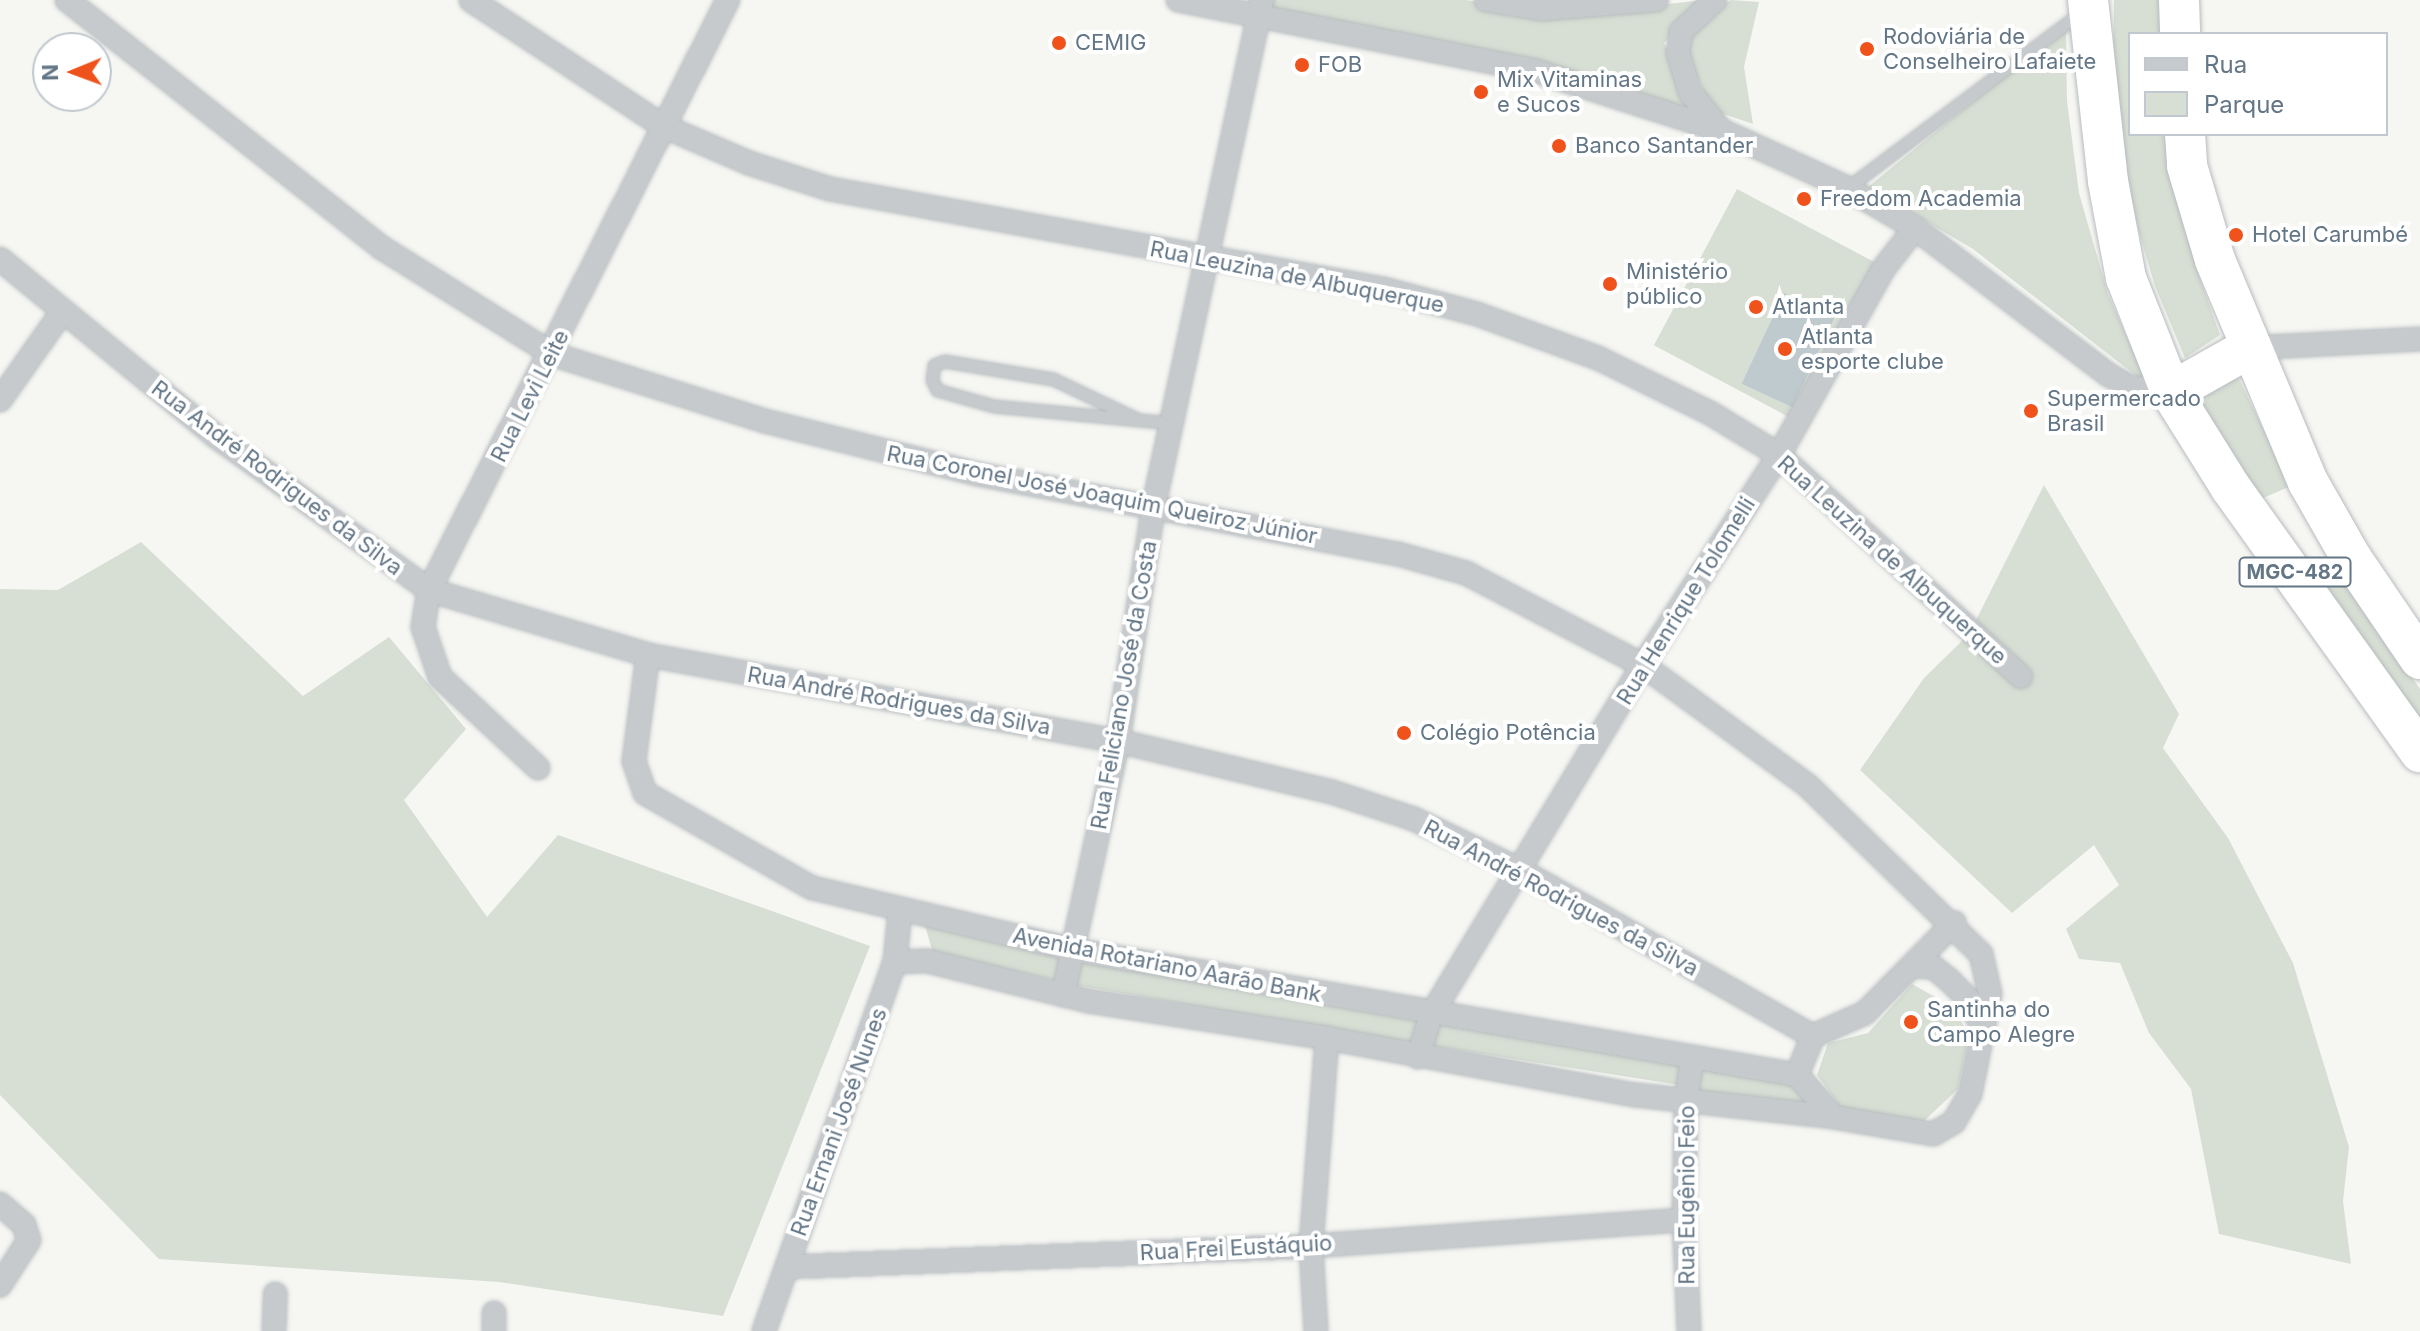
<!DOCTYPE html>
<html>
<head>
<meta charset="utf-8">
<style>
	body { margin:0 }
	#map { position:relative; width:2420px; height:1331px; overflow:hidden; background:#f6f7f3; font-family:Inter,sans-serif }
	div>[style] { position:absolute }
	.green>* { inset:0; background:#d7dfd4; transform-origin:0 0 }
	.water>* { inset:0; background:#bfcacf; transform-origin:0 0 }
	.roads { filter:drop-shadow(0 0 2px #b8bcbf) drop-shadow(0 0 2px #b8bcbf) }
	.lane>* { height:11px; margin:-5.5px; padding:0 5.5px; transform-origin:5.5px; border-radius:5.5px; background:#c6cacd }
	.street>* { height:22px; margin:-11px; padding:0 11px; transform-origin:11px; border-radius:11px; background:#c6cacd }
	.highway>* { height:40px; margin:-20px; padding:0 20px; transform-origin:20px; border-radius:20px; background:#fff }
	.dots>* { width:22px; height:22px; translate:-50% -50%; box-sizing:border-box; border:4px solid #fff; border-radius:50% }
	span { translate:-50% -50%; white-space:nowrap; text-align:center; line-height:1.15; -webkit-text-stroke:8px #fff; paint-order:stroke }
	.shield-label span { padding:2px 6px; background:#fff; border:2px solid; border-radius:6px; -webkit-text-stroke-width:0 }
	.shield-label { font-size:20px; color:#637686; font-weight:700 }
	.poi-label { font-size:22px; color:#637686 }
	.left { translate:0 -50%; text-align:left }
	.street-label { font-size:22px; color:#637686 }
	.legend { position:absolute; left:2128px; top:32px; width:260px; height:104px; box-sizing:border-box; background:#fff; border:2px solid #c1c8cf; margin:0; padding:10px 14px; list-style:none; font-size:24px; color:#637686 }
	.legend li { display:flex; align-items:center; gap:16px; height:40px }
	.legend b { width:40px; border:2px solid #c1c8cf }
	.north { position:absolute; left:32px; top:32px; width:80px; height:80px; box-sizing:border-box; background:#fff; border:2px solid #c1c8cf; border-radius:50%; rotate:269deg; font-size:22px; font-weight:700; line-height:32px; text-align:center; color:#637686 }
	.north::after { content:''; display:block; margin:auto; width:28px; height:36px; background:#ef521a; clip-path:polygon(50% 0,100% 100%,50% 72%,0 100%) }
</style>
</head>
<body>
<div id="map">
	<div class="green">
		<i style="clip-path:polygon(1270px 0,1467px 0,1548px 17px,1704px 0,1664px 43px,1703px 123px,1268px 11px)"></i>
		<i style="clip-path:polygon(1731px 0,1759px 2px,1744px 67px,1753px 124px,1712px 110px,1690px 61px,1685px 31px)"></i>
		<i style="clip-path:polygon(2114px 0,2162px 0,2162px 34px,2130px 34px,2130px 134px,2167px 134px,2198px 273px,2220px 335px,2185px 358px,2155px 286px,2122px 175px,2113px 84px)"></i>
		<i style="clip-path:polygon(2066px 26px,2067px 101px,2079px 193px,2108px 294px,2148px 385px,1973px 249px,1868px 187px)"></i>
		<i style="left:1737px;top:189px;width:165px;height:177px;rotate:28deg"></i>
		<i style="clip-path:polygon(2233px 367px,2291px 486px,2261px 499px,2192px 393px)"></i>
		<i style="clip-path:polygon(2044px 485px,2179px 714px,2163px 748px,2228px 838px,2293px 963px,2349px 1147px,2343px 1201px,2351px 1264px,2219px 1234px,2191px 1089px,2149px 1033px,2120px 963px,2079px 959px,2066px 929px,2119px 885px,2094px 845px,2012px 913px,1860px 770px,1924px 678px,1969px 634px)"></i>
		<i style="clip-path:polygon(141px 542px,303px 696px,389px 637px,466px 729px,404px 800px,487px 917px,558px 835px,870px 946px,723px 1316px,499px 1282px,159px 1259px,0 1095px,0 589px,58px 590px)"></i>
		<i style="clip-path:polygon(2338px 571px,2420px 689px,2420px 725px,2319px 586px)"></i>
		<i style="clip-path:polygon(923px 919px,1060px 955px,1059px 981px,933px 953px)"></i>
		<i style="left:1073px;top:960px;width:356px;height:24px;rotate:10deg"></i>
		<i style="clip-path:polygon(1912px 984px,1953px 1007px,1969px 1035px,1958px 1089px,1922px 1123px,1840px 1107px,1817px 1075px,1828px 1043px,1868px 1033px)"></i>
		<i style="left:1435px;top:1023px;width:253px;height:23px;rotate:9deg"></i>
		<i style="clip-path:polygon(1698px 1068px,1793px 1081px,1821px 1110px,1699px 1091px)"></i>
	</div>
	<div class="water">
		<i style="left:1784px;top:293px;width:56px;height:100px;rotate:25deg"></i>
	</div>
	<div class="roads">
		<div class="lane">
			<i style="left:1847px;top:188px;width:293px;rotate:-36.9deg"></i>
			<i style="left:1139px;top:420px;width:95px;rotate:-154.5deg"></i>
			<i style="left:1053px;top:379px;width:110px;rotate:-170.6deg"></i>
			<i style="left:944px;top:361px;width:11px;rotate:158deg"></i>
			<i style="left:934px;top:365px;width:15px;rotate:98deg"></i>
			<i style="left:932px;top:380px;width:11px;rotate:63deg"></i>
			<i style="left:937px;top:390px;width:59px;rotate:15.7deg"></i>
			<i style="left:994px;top:406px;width:146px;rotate:5.5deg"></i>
			<i style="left:1139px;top:420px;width:32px;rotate:5deg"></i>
		</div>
		<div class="street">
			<i style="left:67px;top:0;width:401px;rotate:38.2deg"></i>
			<i style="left:382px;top:248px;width:200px;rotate:31.9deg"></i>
			<i style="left:552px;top:354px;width:223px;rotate:17.5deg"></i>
			<i style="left:765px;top:421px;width:219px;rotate:14deg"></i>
			<i style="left:978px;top:474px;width:428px;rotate:10.8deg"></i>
			<i style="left:1398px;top:554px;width:71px;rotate:15.6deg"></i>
			<i style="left:1466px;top:573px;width:199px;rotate:27.5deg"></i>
			<i style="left:1643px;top:665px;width:203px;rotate:36.2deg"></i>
			<i style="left:1807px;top:785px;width:243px;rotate:44.2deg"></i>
			<i style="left:1981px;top:954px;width:41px;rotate:77.3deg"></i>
			<i style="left:1990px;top:994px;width:102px;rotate:101.3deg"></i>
			<i style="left:1970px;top:1094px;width:32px;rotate:120deg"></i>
			<i style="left:1954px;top:1122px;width:24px;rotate:150deg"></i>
			<i style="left:1933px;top:1134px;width:100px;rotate:-170.3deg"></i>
			<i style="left:1834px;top:1117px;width:56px;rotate:-131.4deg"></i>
			<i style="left:1797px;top:1075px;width:733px;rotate:-170.18deg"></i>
			<i style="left:1075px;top:950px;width:270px;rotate:-166.7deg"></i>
			<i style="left:812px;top:888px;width:192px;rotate:-150.4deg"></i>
			<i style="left:645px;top:793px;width:34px;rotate:-109deg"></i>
			<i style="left:634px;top:761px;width:107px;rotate:-82.5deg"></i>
			<i style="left:471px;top:0;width:230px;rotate:33.3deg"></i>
			<i style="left:663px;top:126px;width:94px;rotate:23.3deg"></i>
			<i style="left:749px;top:163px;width:85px;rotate:17.8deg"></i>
			<i style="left:830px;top:189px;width:562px;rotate:10.25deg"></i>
			<i style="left:1383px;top:289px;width:97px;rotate:14.9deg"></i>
			<i style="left:1477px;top:314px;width:129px;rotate:20deg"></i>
			<i style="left:1598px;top:358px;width:125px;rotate:26.2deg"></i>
			<i style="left:1710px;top:413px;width:81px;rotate:31.3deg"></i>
			<i style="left:1779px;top:455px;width:328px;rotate:42.5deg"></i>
			<i style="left:1178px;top:0;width:362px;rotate:11.2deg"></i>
			<i style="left:1533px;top:70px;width:196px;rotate:17.8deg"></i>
			<i style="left:1720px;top:130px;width:140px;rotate:24.5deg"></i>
			<i style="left:1847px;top:188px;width:79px;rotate:30.5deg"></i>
			<i style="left:1915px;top:228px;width:241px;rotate:37.2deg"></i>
			<i style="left:2107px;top:374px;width:26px;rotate:29deg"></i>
			<i style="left:2130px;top:387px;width:41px;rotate:7deg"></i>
			<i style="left:1486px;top:0;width:57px;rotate:9.1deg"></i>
			<i style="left:1542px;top:9px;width:115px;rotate:-4.5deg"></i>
			<i style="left:1715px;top:0;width:47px;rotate:136.7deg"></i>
			<i style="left:1681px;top:32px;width:21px;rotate:98deg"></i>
			<i style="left:1678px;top:53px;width:41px;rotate:72.9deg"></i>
			<i style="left:1690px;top:92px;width:48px;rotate:51deg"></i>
			<i style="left:0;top:259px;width:281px;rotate:39.4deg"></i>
			<i style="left:217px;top:437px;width:261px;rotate:35.8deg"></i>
			<i style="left:429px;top:590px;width:228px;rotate:16.5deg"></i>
			<i style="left:648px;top:655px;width:478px;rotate:10.4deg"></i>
			<i style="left:1118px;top:741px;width:220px;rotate:13.4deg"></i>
			<i style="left:1332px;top:792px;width:86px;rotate:18.2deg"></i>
			<i style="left:1414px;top:819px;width:120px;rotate:25.7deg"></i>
			<i style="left:1522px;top:871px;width:335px;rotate:29.6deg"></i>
			<i style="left:2249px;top:348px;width:171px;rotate:-3deg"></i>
			<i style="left:0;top:400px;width:108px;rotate:-54.8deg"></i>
			<i style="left:538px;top:768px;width:134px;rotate:-137.1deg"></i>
			<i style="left:440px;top:677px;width:53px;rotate:-108.8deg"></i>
			<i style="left:423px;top:627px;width:37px;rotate:-81deg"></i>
			<i style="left:429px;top:590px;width:661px;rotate:-63.13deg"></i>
			<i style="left:895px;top:962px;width:33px;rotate:-2deg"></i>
			<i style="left:928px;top:961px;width:166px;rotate:14deg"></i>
			<i style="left:1089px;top:1001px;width:241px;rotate:8.8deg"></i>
			<i style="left:1327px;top:1038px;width:314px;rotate:10.5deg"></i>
			<i style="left:1636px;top:1095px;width:199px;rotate:6.3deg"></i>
			<i style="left:1913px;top:966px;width:20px;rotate:3deg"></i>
			<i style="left:1933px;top:967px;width:22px;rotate:39deg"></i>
			<i style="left:1950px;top:981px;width:27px;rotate:45deg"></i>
			<i style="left:1969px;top:1000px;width:37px;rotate:64deg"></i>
			<i style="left:1063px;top:995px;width:260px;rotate:-77.8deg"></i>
			<i style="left:1118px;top:741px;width:235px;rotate:-81.4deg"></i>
			<i style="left:1153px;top:509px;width:521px;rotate:-77.91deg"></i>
			<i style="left:1813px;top:1036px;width:57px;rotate:-23.9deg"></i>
			<i style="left:1865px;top:1013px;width:127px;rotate:-45.3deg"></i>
			<i style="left:1418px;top:1057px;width:44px;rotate:-72.8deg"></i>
			<i style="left:1431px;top:1015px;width:409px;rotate:-58.8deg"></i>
			<i style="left:1643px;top:665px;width:250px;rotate:-57.1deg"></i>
			<i style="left:1779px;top:455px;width:214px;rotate:-60.7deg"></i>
			<i style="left:1884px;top:268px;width:51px;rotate:-52.2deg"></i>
			<i style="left:1797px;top:1075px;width:42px;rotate:-67.7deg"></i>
			<i style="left:0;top:1204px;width:32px;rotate:41deg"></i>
			<i style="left:24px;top:1225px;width:16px;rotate:72deg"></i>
			<i style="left:29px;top:1240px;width:54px;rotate:122.8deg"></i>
			<i style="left:787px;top:1267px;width:524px;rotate:-2.29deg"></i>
			<i style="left:1311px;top:1246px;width:374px;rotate:-4deg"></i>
			<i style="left:494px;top:1313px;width:18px;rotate:90deg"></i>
			<i style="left:274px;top:1331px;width:37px;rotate:-88deg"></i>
			<i style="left:764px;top:1331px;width:392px;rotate:-70.5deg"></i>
			<i style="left:895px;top:962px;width:52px;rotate:-84.5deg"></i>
			<i style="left:1316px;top:1331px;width:85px;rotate:-93.4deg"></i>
			<i style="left:1311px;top:1246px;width:209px;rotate:-85.6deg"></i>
			<i style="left:1689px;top:1331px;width:111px;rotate:-92.6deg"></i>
			<i style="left:1684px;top:1220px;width:119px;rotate:-89deg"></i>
			<i style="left:1686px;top:1101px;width:42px;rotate:-81.9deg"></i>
		</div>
		<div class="highway">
			<i style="left:2088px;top:0;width:182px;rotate:83.7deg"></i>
			<i style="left:2108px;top:181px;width:99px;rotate:79.5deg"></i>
			<i style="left:2126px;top:278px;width:123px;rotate:68.5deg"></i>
			<i style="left:2171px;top:392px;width:113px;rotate:58deg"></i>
			<i style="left:2231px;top:488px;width:325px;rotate:54.4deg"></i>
			<i style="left:2179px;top:0;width:34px;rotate:88deg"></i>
			<i style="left:2185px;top:134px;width:32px;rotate:86deg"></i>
			<i style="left:2187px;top:166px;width:98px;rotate:73.4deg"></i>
			<i style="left:2215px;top:260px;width:241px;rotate:67.3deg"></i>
			<i style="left:2308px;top:482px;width:89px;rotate:60.3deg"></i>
			<i style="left:2352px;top:559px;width:121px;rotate:55.8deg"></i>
			<i style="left:2171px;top:392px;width:90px;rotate:-29.4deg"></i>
		</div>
	</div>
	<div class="dots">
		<i style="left:1059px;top:43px;background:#ef521a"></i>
		<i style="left:1867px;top:49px;background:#ef521a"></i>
		<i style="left:1302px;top:65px;background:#ef521a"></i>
		<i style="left:1481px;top:92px;background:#ef521a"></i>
		<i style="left:1559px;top:146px;background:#ef521a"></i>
		<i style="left:1804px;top:199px;background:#ef521a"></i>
		<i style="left:2236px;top:235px;background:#ef521a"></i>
		<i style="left:1610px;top:284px;background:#ef521a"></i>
		<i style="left:1756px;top:307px;background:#ef521a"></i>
		<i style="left:1785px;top:349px;background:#ef521a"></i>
		<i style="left:2031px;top:411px;background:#ef521a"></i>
		<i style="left:1404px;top:733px;background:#ef521a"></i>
		<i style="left:1911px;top:1022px;background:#ef521a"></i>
	</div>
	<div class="shield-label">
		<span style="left:2295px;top:572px">MGC-482</span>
	</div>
	<div class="poi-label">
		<span class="left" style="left:1883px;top:49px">Rodoviária de<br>Conselheiro Lafaiete</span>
		<span class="left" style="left:1075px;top:43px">CEMIG</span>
		<span class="left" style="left:1318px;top:65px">FOB</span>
		<span class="left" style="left:1497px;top:92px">Mix Vitaminas<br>e Sucos</span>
		<span class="left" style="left:1575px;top:146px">Banco Santander</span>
		<span class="left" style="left:1820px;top:199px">Freedom Academia</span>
		<span class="left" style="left:2252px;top:235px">Hotel Carumbé</span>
		<span class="left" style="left:1626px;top:284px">Ministério<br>público</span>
		<span class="left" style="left:1772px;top:307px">Atlanta</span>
		<span class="left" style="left:1801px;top:349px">Atlanta<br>esporte clube</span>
		<span class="left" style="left:2047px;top:411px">Supermercado<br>Brasil</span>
		<span class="left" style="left:1420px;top:733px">Colégio Potência</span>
		<span class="left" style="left:1927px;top:1022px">Santinha do<br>Campo Alegre</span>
	</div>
	<div class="street-label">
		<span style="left:1297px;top:277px;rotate:11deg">Rua Leuzina de Albuquerque</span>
		<span style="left:530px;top:396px;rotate:-63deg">Rua Levi Leite</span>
		<span style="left:277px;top:478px;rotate:37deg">Rua André Rodrigues da Silva</span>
		<span style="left:1102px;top:495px;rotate:11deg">Rua Coronel José Joaquim Queiroz Júnior</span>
		<span style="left:1892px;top:560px;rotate:42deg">Rua Leuzina de Albuquerque</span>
		<span style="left:1686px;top:601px;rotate:-58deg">Rua Henrique Tolomelli</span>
		<span style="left:1124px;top:685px;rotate:-80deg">Rua Feliciano José da Costa</span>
		<span style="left:899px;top:701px;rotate:10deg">Rua André Rodrigues da Silva</span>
		<span style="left:1561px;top:898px;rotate:28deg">Rua André Rodrigues da Silva</span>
		<span style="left:1167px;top:965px;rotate:11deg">Avenida Rotariano Aarão Bank</span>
		<span style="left:839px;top:1122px;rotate:-70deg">Rua Ernani José Nunes</span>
		<span style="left:1687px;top:1195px;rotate:-90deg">Rua Eugênio Feio</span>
		<span style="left:1236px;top:1248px;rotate:-3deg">Rua Frei Eustáquio</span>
	</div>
	<ul class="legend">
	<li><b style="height:10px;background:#c6cacd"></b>Rua</li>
	<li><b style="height:22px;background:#d7dfd4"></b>Parque</li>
	</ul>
	<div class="north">N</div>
</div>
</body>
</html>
